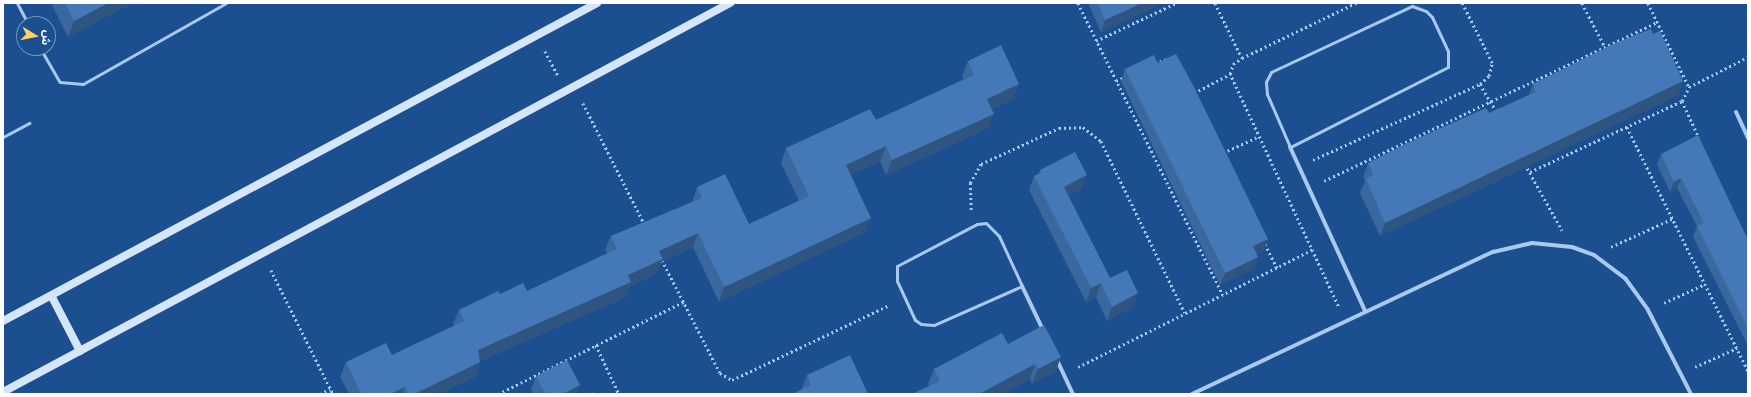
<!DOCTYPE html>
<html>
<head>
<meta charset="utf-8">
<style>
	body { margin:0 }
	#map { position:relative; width:1751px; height:397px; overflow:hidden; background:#1b4f8f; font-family:Barlow,"Noto Sans Arabic",sans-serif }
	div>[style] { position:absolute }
	.path>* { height:2.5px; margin-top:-1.25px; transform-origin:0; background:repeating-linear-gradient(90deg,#a9c9ee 0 2px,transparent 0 5px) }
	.lane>* { height:3px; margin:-1.5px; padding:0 1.5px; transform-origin:1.5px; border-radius:1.5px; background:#a9c9ee }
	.street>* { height:4px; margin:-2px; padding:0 2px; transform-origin:2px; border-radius:2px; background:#a9c9ee }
	.secondary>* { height:8px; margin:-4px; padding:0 4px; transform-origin:4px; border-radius:4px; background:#d6e6fa }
	.wall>* { inset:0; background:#3a679d }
	.shaded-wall>* { inset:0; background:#305480 }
	.building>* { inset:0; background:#4478b7 }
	span { translate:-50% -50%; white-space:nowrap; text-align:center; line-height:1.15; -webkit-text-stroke:3px #1b4f8f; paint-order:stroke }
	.frame { position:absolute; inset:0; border:4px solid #fff; pointer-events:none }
	.north { position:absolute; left:16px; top:16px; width:40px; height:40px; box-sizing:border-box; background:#1b4f8f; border:1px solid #7695bc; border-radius:50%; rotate:100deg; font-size:11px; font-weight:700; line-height:16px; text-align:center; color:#fff }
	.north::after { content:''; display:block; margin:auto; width:14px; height:18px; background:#ffd166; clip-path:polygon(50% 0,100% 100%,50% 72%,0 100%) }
</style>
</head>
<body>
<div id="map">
	<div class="path">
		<i style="left:1078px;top:3px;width:326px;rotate:63.6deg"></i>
		<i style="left:1215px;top:3px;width:61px;rotate:63.9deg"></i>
		<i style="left:1582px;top:3px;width:50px;rotate:62.4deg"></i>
		<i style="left:1648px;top:3px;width:93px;rotate:64deg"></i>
		<i style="left:1096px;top:41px;width:89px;rotate:-25.4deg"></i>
		<i style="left:545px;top:51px;width:27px;rotate:62deg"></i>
		<i style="left:1155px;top:63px;width:17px;rotate:-17deg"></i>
		<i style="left:1116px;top:81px;width:10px;rotate:-24deg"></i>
		<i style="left:1480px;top:84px;width:33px;rotate:59deg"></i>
		<i style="left:1194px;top:93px;width:41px;rotate:-27.8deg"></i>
		<i style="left:1682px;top:101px;width:40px;rotate:65deg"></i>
		<i style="left:583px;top:103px;width:137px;rotate:63.1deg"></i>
		<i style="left:1627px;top:127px;width:272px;rotate:63.6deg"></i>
		<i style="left:1223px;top:153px;width:40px;rotate:-25deg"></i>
		<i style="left:1313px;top:160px;width:183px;rotate:-24.5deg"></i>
		<i style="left:1480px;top:84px;width:12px;rotate:-42deg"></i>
		<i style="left:1489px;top:76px;width:13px;rotate:-77deg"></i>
		<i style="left:1492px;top:63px;width:67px;rotate:-116.6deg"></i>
		<i style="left:1525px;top:164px;width:76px;rotate:60.7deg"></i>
		<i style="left:1530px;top:172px;width:168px;rotate:-25deg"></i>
		<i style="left:1682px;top:101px;width:16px;rotate:-63deg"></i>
		<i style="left:1689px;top:87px;width:66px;rotate:-27deg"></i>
		<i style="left:1324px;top:181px;width:369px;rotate:-25.5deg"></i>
		<i style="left:971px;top:210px;width:27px;rotate:-92deg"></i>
		<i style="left:970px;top:183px;width:22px;rotate:-60deg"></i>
		<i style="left:981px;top:164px;width:86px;rotate:-24.8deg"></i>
		<i style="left:1059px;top:128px;width:24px;rotate:-2deg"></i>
		<i style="left:1083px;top:127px;width:23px;rotate:38deg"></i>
		<i style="left:1101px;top:141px;width:191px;rotate:64deg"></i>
		<i style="left:1265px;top:244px;width:27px;rotate:63deg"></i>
		<i style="left:1611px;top:247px;width:67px;rotate:-24.7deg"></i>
		<i style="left:662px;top:260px;width:127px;rotate:62.8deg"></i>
		<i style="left:720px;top:373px;width:14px;rotate:30deg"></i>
		<i style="left:732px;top:380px;width:174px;rotate:-25.5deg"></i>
		<i style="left:271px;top:270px;width:139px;rotate:63.4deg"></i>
		<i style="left:1664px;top:303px;width:45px;rotate:-24.9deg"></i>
		<i style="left:1338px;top:306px;width:256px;rotate:-115deg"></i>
		<i style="left:1230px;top:74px;width:10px;rotate:-73deg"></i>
		<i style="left:1233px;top:64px;width:11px;rotate:-34deg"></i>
		<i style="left:1242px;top:58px;width:127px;rotate:-25.8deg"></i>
		<i style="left:596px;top:345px;width:54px;rotate:64.9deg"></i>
		<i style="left:1078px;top:367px;width:262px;rotate:-26.6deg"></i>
		<i style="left:1695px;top:367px;width:46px;rotate:-24.3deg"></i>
		<i style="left:320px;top:394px;width:11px;rotate:-27deg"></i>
		<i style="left:498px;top:394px;width:207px;rotate:-26.4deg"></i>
	</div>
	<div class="lane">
		<i style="left:17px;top:3px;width:24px;rotate:62deg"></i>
		<i style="left:1412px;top:6px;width:15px;rotate:20deg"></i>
		<i style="left:1426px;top:11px;width:8px;rotate:45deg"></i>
		<i style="left:1432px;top:17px;width:38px;rotate:65deg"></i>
		<i style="left:1448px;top:51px;width:16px;rotate:90deg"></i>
		<i style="left:1448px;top:67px;width:177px;rotate:153.1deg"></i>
		<i style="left:1290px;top:147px;width:58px;rotate:-113.5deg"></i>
		<i style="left:1267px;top:94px;width:12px;rotate:-95deg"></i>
		<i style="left:1266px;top:82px;width:11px;rotate:-63deg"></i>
		<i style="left:1271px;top:72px;width:156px;rotate:-25.1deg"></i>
		<i style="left:40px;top:48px;width:39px;rotate:60deg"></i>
		<i style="left:60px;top:82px;width:23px;rotate:5deg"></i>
		<i style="left:83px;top:84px;width:164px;rotate:-29.5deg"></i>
		<i style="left:3px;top:137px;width:30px;rotate:-28deg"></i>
		<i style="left:986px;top:223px;width:18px;rotate:45deg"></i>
		<i style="left:999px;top:236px;width:55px;rotate:65.3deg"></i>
		<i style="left:1022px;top:286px;width:96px;rotate:156.1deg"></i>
		<i style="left:934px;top:325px;width:13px;rotate:-176deg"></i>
		<i style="left:921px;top:324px;width:7px;rotate:-146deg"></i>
		<i style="left:915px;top:320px;width:43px;rotate:-114.8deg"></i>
		<i style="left:897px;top:281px;width:15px;rotate:-90deg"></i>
		<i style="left:897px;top:266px;width:90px;rotate:-27.7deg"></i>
		<i style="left:977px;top:224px;width:9px;rotate:-6deg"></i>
	</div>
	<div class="street">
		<i style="left:1736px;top:112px;width:29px;rotate:65deg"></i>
		<i style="left:1290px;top:147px;width:180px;rotate:65.4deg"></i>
		<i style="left:1022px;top:286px;width:49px;rotate:64.5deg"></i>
		<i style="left:1057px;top:360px;width:38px;rotate:65deg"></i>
		<i style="left:1192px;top:394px;width:333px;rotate:-25.3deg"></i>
		<i style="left:1493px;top:252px;width:40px;rotate:-13deg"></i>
		<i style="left:1532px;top:243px;width:40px;rotate:5.7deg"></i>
		<i style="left:1572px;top:247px;width:23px;rotate:20deg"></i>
		<i style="left:1594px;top:255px;width:39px;rotate:37deg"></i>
		<i style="left:1625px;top:278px;width:39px;rotate:54deg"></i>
		<i style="left:1648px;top:310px;width:94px;rotate:62.9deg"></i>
	</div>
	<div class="secondary">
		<i style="left:52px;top:297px;width:61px;rotate:62.6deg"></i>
		<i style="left:3px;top:321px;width:674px;rotate:-28.16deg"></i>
		<i style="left:3px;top:392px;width:825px;rotate:-28.15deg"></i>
	</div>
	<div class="wall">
		<i style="clip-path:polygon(51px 3px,132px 3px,68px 37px)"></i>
		<i style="clip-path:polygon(1088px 3px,1163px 3px,1101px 32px)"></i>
		<i style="clip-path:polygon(1653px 34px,1683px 81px,1678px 95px,1380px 236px,1360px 193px,1365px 181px,1363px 177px,1368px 163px,1489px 113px,1529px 95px,1533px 84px)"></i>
		<i style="clip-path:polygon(968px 61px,1014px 99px,992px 109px,988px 128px,886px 175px,880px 161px,850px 175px,871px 218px,865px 232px,719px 302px,693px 247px,661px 262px,657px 273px,630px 286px,626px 297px,480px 361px,480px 362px,475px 377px,439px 394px,349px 394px,340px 377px,346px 362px,392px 355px,454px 326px,453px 324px,459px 310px,500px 294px,527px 291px,607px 253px,605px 250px,611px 236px,692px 202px,697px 187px,749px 224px,799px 201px,781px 163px,786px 148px,876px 120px,964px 79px,962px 76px)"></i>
		<i style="clip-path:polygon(1125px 69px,1268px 239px,1264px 250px,1256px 254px,1254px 269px,1220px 285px,1121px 81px)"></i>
		<i style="clip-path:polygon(1661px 154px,1748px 240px,1748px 346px,1693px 237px,1697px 226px,1677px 188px,1670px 192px,1657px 165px)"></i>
		<i style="clip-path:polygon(1040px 170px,1082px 189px,1068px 196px,1110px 278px,1138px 293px,1133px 307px,1107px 321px,1096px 297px,1086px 302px,1029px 190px,1034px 176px,1038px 175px)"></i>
		<i style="clip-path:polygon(1008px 344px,1061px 357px,1055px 372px,1032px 384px,1030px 379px,1002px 394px,912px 394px,929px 386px,928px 384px,934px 369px)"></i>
		<i style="clip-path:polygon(807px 375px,868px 394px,801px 390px)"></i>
		<i style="clip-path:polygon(536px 376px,580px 385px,577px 394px,533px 394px,531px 389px)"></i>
	</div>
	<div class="shaded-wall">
		<i style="clip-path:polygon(108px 3px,132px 3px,68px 37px,74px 21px)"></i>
		<i style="clip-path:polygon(1142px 3px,1163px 3px,1101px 32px,1105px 20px)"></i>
		<i style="clip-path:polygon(1683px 81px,1678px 95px,1380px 236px,1385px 223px)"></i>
		<i style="clip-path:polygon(1019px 84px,1014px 99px,982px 113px,987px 99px)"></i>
		<i style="clip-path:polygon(994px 114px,988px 128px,886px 175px,892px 160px)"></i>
		<i style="clip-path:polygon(886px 146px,880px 161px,841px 179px,846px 165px)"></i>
		<i style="clip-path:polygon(1087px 175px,1082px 189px,1059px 201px,1064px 187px)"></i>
		<i style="clip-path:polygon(1681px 178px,1677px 188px,1670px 192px,1674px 182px)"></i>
		<i style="clip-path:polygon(871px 218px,865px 232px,719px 302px,724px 287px)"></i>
		<i style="clip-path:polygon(698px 233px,693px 247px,661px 262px,657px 273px,630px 286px,626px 297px,473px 364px,478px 350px,628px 275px,659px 251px)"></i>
		<i style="clip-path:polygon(1268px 239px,1264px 250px,1248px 258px,1253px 246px)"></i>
		<i style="clip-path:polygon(1258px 257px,1254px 269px,1220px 285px,1225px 273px)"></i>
		<i style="clip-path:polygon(1101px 283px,1096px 297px,1086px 302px,1091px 288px)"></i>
		<i style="clip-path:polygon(1138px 293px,1133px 307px,1107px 321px,1112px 307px)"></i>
		<i style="clip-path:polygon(1061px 357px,1055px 372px,1032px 384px,1038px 369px)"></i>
		<i style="clip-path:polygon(480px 362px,475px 377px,439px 394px,414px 394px)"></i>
		<i style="clip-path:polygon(1035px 364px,1030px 379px,1002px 394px,979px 394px)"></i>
		<i style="clip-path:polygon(580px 385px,577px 394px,563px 394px)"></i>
		<i style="clip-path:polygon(405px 387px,402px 394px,390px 394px)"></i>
	</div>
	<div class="building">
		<i style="clip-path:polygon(65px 3px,108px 3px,74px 21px)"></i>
		<i style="clip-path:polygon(1098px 3px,1142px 3px,1105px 20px)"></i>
		<i style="clip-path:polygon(1651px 29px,1653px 34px,1660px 31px,1683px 81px,1385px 223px,1366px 179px,1373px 175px,1368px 163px,1403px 145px,1486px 108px,1489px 113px,1536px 92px,1533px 84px,1613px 44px)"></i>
		<i style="clip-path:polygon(1001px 45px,1019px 84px,987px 99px,994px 114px,892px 160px,886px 146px,846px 165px,871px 218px,724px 287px,698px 233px,659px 251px,663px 259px,628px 275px,631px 282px,478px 350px,480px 362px,414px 394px,408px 394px,405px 387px,390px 394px,361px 394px,346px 362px,386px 343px,392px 355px,464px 321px,459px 310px,498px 291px,500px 294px,523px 283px,527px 291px,617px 249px,611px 236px,702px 198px,697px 187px,725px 174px,749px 224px,809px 196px,786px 148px,870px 109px,876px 120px,974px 75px,968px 61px)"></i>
		<i style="clip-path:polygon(1176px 54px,1193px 85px,1268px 239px,1253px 246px,1258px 257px,1225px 273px,1125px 69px,1154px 55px,1157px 63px)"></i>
		<i style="clip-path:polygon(1698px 135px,1748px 240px,1748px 328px,1697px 226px,1704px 223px,1681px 178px,1674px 182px,1661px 154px)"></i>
		<i style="clip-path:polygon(1075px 152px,1087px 175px,1064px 187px,1110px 278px,1127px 270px,1138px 293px,1112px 307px,1101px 283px,1091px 288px,1034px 176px,1041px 173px,1040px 170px)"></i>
		<i style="clip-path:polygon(1044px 325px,1061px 357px,1038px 369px,1035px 364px,979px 394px,912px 394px,940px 381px,934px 369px,1002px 333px,1008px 344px)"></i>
		<i style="clip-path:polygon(850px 355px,868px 394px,792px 394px,811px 385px,807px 375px)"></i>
		<i style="clip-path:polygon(567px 360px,580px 385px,563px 394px,545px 394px,536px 376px)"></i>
		<i style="clip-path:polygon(593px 392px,594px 394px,589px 394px)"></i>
	</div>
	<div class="frame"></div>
	<div class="north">ش</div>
</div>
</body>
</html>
